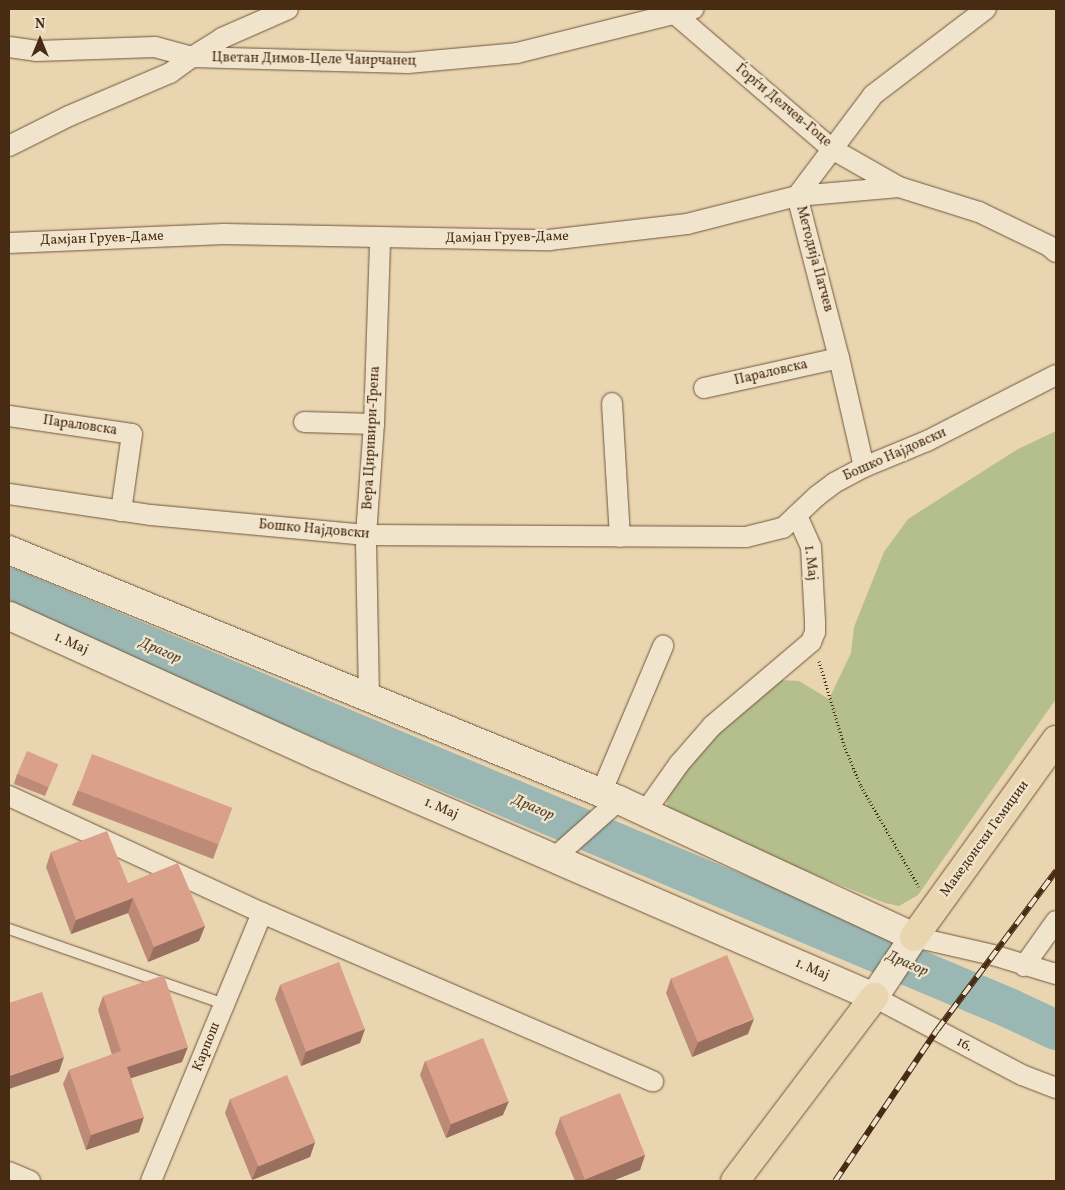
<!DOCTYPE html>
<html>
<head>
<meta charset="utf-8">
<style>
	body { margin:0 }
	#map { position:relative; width:1065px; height:1190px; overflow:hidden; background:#ead5b1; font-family:Vollkorn,serif }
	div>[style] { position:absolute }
	.green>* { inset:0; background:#b5be8d }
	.river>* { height:40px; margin:-20px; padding:0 20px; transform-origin:20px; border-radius:20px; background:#9ab7b3 }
	.path>* { height:3px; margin-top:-1.5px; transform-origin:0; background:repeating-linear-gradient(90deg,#472b12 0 1px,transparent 0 3.5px) }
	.roads { filter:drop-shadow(0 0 1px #70563a) drop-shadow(0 0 1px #70563a) }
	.lane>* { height:10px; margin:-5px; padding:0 5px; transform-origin:5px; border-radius:5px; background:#f1e4cc }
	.street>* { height:20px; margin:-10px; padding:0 10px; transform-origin:10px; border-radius:10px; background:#f1e4cc }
	.secondary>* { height:28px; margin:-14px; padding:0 14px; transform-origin:14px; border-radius:14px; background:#f1e4cc }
	.primary>* { height:28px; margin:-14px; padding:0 14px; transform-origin:14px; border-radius:14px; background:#ead5b1 }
	.rail>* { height:5.5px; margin-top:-2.75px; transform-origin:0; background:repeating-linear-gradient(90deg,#f1e4cc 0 11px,#472b12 0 22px); box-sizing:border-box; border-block:1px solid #472b12 }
	.wall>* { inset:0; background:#bc8a76 }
	.shaded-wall>* { inset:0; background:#997060 }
	.building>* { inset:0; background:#dba089; transform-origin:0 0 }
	span { translate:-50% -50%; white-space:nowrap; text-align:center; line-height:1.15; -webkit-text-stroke:4.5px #f1e4cc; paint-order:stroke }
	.street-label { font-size:14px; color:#472b12 }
	.water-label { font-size:15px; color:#584732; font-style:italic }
	.frame { position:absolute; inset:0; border:10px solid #472b12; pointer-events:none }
	.north { position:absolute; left:15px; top:15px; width:50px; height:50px; -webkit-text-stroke:4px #f1e4cc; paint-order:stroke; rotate:0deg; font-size:14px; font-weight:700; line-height:20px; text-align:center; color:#472b12 }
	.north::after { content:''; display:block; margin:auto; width:18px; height:22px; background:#472b12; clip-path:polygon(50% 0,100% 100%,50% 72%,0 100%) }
</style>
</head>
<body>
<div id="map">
	<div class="green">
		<i style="clip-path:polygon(1056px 431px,1056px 699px,918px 895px,899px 906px,885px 903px,719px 836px,666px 811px,668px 795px,672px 786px,723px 727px,779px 680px,799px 681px,829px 699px,851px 653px,854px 627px,884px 552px,908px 519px,1018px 449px)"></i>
	</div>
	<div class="river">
		<i style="left:9px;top:588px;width:1085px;rotate:22.78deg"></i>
		<i style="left:1009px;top:1008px;width:52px;rotate:25.1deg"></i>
	</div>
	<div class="path">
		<i style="left:819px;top:661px;width:88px;rotate:73.4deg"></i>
		<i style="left:844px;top:745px;width:44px;rotate:67.5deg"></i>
		<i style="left:861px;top:786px;width:116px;rotate:60.1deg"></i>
	</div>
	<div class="roads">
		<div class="lane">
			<i style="left:9px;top:929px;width:228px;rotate:19.2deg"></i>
		</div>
		<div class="street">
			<i style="left:675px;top:14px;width:207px;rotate:40.7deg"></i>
			<i style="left:832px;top:149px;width:77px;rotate:29.6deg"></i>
			<i style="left:9px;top:47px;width:27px;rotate:8deg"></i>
			<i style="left:36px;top:51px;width:119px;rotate:-1.9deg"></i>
			<i style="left:155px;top:47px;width:38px;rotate:15deg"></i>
			<i style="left:192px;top:57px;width:36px;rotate:-32deg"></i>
			<i style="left:222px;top:38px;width:72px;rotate:-23.7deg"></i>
			<i style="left:9px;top:146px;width:67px;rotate:-26.6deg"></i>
			<i style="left:69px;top:116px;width:110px;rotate:-23.1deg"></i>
			<i style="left:170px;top:73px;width:27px;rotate:-36deg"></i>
			<i style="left:192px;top:57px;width:216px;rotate:1.6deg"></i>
			<i style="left:408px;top:63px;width:109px;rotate:-5.2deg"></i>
			<i style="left:517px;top:53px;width:182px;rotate:-14deg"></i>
			<i style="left:9px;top:243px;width:215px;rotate:-2.4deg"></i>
			<i style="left:224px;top:234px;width:325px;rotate:1.1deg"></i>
			<i style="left:549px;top:240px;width:139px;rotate:-6.6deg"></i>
			<i style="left:687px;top:224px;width:114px;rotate:-14.3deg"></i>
			<i style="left:797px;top:196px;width:102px;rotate:-5deg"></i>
			<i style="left:899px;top:187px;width:84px;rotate:17.4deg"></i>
			<i style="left:979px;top:212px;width:78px;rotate:25.9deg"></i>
			<i style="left:1049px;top:246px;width:9px;rotate:41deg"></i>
			<i style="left:704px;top:388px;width:138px;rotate:-12.5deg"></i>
			<i style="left:612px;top:403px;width:134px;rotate:86.6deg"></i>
			<i style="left:9px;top:416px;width:124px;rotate:8.3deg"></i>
			<i style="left:132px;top:434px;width:78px;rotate:98.1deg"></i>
			<i style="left:304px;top:422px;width:70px;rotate:1.6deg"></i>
			<i style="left:864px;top:467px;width:112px;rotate:-102.9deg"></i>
			<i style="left:839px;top:358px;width:167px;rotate:-104.5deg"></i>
			<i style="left:797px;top:196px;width:126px;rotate:-53deg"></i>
			<i style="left:873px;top:95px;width:142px;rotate:-37.3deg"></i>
			<i style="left:9px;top:494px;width:144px;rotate:8.4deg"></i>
			<i style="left:151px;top:515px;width:216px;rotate:5.3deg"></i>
			<i style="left:366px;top:535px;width:380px;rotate:0.3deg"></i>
			<i style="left:746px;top:537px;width:38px;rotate:-14deg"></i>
			<i style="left:783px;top:528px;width:47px;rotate:-43.3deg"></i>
			<i style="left:817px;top:496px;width:21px;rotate:-37deg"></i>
			<i style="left:834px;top:483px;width:34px;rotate:-28deg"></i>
			<i style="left:864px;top:467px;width:68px;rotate:-22.4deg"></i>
			<i style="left:927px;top:441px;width:145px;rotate:-27.1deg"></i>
			<i style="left:369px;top:698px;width:163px;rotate:-91.1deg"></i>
			<i style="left:366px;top:535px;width:111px;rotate:-85.9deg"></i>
			<i style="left:374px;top:424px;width:185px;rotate:-88.1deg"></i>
			<i style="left:601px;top:793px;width:160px;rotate:-67.1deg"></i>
			<i style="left:9px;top:796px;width:279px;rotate:24.8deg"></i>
			<i style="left:262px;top:913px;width:426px;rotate:23.3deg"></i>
			<i style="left:645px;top:812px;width:59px;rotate:-54.7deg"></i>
			<i style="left:679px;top:764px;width:50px;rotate:-49deg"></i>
			<i style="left:712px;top:726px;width:130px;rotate:-40.3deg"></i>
			<i style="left:811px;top:642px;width:11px;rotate:-68deg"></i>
			<i style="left:815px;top:632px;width:11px;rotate:-90deg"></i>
			<i style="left:815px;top:621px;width:74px;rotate:-93.1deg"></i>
			<i style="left:811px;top:547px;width:35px;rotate:-114deg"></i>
			<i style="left:554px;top:858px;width:87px;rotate:-41.7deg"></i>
			<i style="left:914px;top:937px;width:81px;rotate:12.8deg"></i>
			<i style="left:993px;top:955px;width:66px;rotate:16.8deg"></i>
			<i style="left:1024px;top:966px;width:55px;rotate:-54.6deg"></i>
			<i style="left:874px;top:997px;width:167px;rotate:27.8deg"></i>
			<i style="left:1022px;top:1075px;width:36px;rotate:21deg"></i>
			<i style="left:9px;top:1172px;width:23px;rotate:23deg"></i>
			<i style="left:151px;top:1181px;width:290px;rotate:-67.5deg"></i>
		</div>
		<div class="secondary">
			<i style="left:9px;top:550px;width:659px;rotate:22.29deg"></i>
			<i style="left:619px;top:800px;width:325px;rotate:24.9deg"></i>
			<i style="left:914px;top:937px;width:72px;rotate:123.7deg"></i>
			<i style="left:874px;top:997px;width:608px;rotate:-156.55deg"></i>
			<i style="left:316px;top:755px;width:337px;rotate:-155.6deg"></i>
		</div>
		<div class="primary">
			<i style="left:914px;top:937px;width:243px;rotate:-54.2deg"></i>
			<i style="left:735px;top:1181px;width:231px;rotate:-52.9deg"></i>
		</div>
	</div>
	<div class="rail">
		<i style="left:835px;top:1181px;width:182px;rotate:-56deg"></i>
		<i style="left:937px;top:1030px;width:199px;rotate:-53.2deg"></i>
	</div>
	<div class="wall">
		<i style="clip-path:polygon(58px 764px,45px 796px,14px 784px,17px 774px)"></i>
		<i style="clip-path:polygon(78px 790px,232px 808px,213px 859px,72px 805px)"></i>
		<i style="clip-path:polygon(51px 852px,128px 883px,205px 926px,199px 941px,148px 962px,128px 913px,71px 934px,46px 867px)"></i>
		<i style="clip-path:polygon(671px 978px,748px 1034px,692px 1057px,666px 993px)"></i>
		<i style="clip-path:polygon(280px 985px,365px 1029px,360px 1043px,301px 1066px,275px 999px)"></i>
		<i style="clip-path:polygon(103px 996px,182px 1062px,131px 1078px,139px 1132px,86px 1150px,63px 1084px,69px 1070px,112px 1055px,98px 1010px)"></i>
		<i style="clip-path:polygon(425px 1061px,503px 1115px,446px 1138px,420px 1075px)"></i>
		<i style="clip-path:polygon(230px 1099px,315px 1142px,310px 1157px,252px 1180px,225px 1113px)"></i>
		<i style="clip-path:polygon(560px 1118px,645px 1155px,640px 1170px,612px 1181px,575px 1181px,555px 1133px)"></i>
	</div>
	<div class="shaded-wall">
		<i style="clip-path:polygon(133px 898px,128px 913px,71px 934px,76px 920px)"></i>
		<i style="clip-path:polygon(205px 926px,199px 941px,148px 962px,154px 947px)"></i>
		<i style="clip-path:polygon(754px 1019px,748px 1034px,692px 1057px,698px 1042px)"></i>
		<i style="clip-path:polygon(365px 1029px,360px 1043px,301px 1066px,306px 1051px)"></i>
		<i style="clip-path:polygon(188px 1047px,182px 1062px,122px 1081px,127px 1067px)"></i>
		<i style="clip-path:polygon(64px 1057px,59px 1072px,9px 1089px,9px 1076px)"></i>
		<i style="clip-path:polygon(509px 1101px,503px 1115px,446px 1138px,451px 1124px)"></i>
		<i style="clip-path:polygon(144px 1117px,139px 1132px,86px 1150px,91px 1135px)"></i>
		<i style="clip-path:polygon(315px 1142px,310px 1157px,252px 1180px,258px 1165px)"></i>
		<i style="clip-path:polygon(645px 1155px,640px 1170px,612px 1181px,585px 1181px,586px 1179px)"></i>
	</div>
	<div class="building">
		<i style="left:27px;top:751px;width:34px;height:25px;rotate:23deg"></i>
		<i style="left:92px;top:754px;width:150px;height:39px;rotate:21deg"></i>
		<i style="clip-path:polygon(107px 831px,128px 883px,178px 863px,205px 926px,154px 947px,133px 898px,76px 920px,51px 852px)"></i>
		<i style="left:727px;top:955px;width:69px;height:61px;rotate:67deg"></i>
		<i style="left:339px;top:962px;width:72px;height:63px;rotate:69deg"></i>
		<i style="clip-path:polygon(164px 975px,188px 1047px,127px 1067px,144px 1117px,91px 1135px,69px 1070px,121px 1051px,103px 996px)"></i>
		<i style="clip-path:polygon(42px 992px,64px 1057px,9px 1076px,9px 1003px)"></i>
		<i style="left:483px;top:1038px;width:68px;height:62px;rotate:68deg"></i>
		<i style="left:287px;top:1075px;width:73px;height:62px;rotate:67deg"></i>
		<i style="left:620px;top:1093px;width:67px;height:65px;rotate:68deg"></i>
	</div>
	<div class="street-label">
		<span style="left:314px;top:60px;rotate:1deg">Цветан Димов-Целе Чаирчанец</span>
		<span style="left:783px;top:106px;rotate:40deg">Ѓорѓи Делчев-Гоце</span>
		<span style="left:507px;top:238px;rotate:-1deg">Дамјан Груев-Даме</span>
		<span style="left:102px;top:239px;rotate:-2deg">Дамјан Груев-Даме</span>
		<span style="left:814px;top:259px;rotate:75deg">Методија Патчев</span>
		<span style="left:771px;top:373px;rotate:-13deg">Параловска</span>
		<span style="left:80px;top:426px;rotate:8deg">Параловска</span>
		<span style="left:372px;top:438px;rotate:-87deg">Вера Циривири-Трена</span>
		<span style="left:895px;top:455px;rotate:-24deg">Бошко Најдовски</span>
		<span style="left:314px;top:530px;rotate:5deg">Бошко Најдовски</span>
		<span style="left:810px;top:563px;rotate:83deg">1. Мај</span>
		<span style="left:71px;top:644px;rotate:24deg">1. Мај</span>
		<span style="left:441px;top:809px;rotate:23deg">1. Мај</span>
		<span style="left:985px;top:839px;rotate:-54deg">Македонски Гемиџии</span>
		<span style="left:812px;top:970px;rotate:23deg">1. Мај</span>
		<span style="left:964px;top:1045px;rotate:28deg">16.</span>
		<span style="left:207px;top:1047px;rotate:-68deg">Карпош</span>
	</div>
	<div class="water-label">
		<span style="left:160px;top:651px;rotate:23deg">Драгор</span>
		<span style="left:533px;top:808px;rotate:23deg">Драгор</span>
		<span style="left:907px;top:964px;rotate:23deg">Драгор</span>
	</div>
	<div class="frame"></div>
	<div class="north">N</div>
</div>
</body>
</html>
